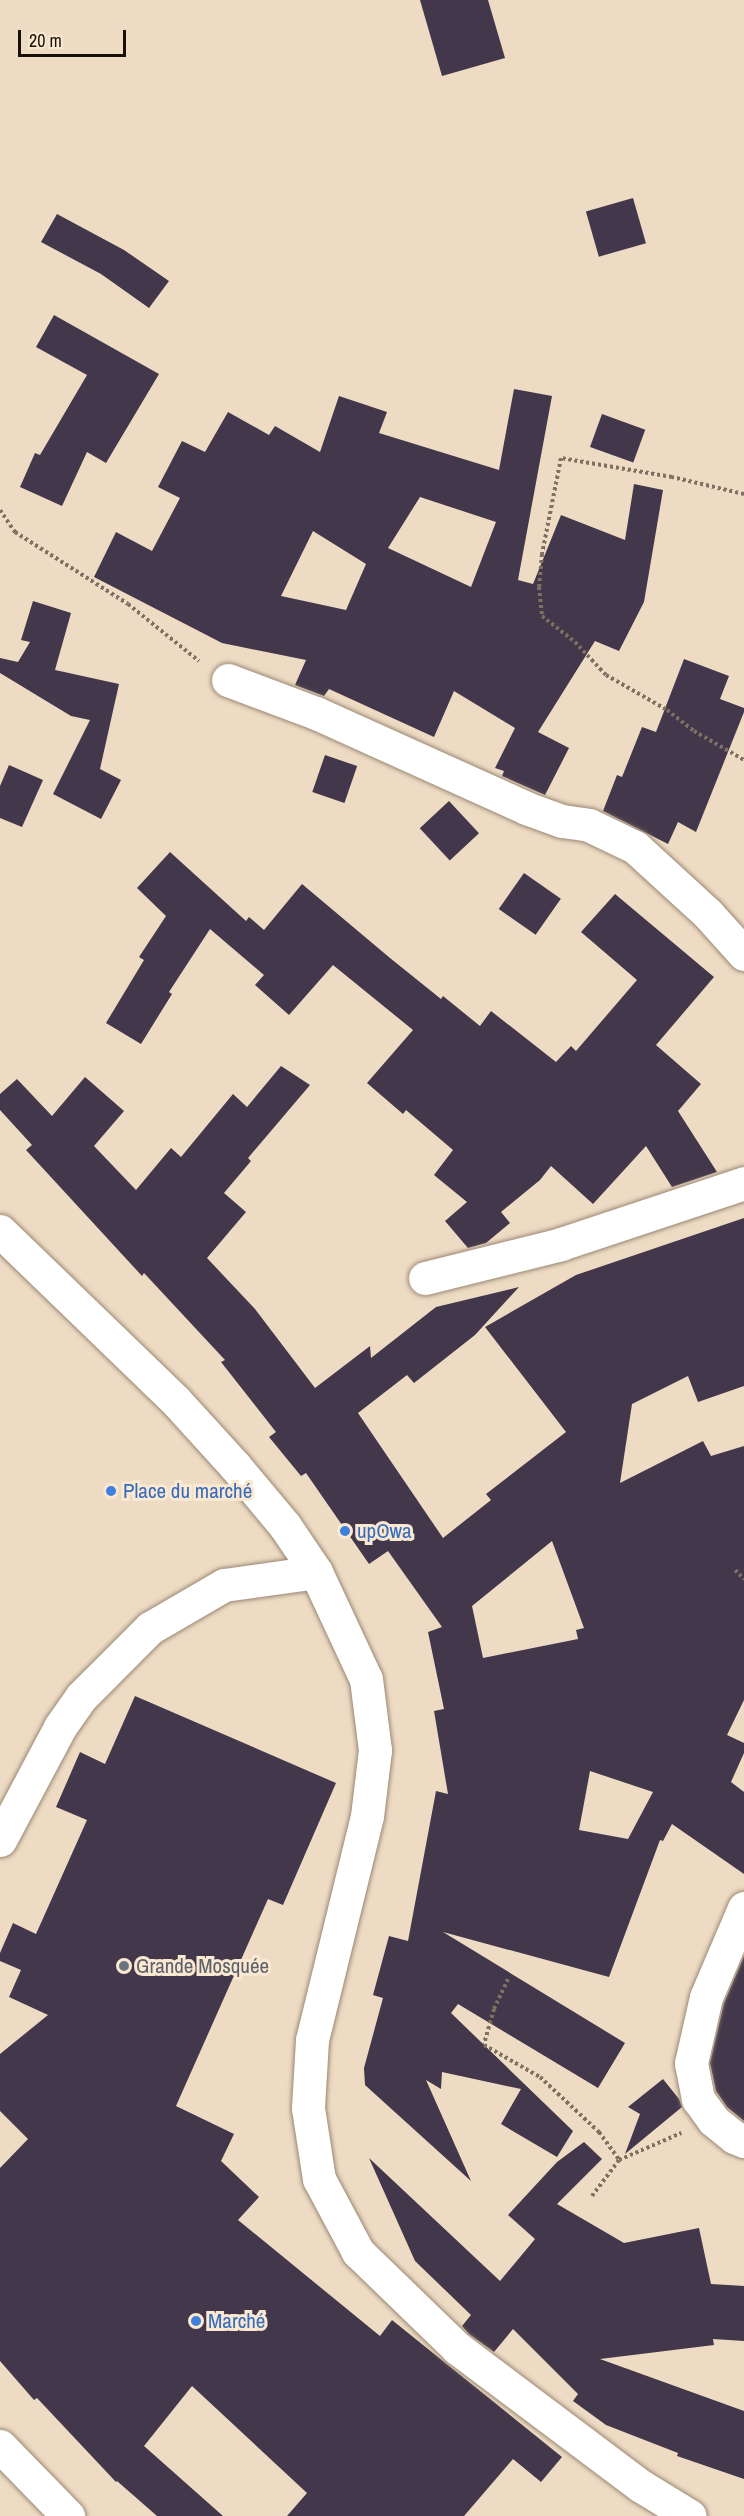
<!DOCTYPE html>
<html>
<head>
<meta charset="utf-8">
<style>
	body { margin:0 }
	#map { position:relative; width:744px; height:2516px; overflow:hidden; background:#eedbc4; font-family:"Archivo Narrow",sans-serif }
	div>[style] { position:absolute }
	.building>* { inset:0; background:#43374b; transform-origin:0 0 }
	.path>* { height:4px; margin-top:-2px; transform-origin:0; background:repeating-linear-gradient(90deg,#7e7162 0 3px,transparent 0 6px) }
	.roads { filter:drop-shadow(0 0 2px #9a8873) drop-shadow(0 0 2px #9a8873) }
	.minor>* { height:33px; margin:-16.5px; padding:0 16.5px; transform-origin:16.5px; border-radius:16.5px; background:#fff }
	.major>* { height:33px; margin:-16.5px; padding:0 16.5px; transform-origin:16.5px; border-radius:16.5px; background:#fff }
	.dots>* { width:16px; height:16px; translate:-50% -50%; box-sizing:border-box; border:3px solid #fbe8d1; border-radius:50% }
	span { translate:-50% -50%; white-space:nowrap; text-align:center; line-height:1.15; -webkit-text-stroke:6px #fbe8d1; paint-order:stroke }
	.shop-label { font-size:21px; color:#366cbe }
	.left { translate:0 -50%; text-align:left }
	.worship-label { font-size:21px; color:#5b616d }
	.scale { position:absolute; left:18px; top:30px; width:108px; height:27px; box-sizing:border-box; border:3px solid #161008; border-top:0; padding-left:8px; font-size:18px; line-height:21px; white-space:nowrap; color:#161008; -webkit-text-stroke:4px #fbe8d1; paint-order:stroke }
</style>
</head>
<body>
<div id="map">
	<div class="building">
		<i style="clip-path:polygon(420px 0,488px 0,505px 58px,442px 76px)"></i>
		<i style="left:633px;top:198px;width:47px;height:49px;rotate:74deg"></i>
		<i style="clip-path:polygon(57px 214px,124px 250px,169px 281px,149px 308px,101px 274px,41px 242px)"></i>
		<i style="clip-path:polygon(54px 315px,159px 374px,106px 463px,87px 452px,62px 506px,20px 487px,35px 453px,40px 455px,87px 375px,36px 347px)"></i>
		<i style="clip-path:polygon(evenodd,514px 389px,552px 396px,518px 580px,533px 584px,561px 515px,625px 540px,634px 484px,663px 490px,644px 602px,619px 651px,595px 641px,538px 732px,569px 748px,545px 795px,502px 776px,504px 771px,495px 768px,515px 728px,454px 691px,434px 737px,329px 689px,324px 696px,295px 685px,306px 660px,222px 643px,94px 577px,116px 532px,152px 551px,180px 498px,158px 487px,182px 441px,205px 452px,228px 412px,269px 435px,275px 426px,320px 452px,339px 396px,387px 412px,379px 433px,499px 470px,514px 389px,420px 497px,496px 522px,471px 587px,388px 548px,420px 497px,514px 389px,313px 531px,366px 564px,346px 610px,281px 596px,313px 531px)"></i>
		<i style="left:602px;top:414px;width:46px;height:35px;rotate:20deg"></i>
		<i style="clip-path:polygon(33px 601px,71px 613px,55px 670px,119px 684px,100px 769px,121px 780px,101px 819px,53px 794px,90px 720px,71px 716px,0 673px,0 658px,18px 662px,30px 642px,21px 640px)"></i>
		<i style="clip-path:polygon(684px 659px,729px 676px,720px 699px,744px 708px,744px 712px,696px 832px,678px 822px,668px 844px,603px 811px,617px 775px,622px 777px,642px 727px,656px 732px)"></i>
		<i style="left:325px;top:755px;width:34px;height:39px;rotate:19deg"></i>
		<i style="clip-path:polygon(9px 765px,43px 780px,22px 827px,0 818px,0 786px)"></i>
		<i style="left:449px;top:801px;width:44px;height:40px;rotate:47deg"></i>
		<i style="clip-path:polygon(170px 852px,246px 921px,249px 917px,264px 930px,302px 884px,390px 958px,441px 999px,443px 996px,480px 1026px,491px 1011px,556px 1062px,571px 1046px,576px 1051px,637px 980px,581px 932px,615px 894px,714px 977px,656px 1045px,701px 1084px,678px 1111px,717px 1172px,672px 1187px,646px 1146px,593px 1204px,551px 1166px,540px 1180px,501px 1212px,510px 1223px,486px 1243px,468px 1248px,445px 1221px,467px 1202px,434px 1175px,453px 1150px,406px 1110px,403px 1114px,367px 1083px,413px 1030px,333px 965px,289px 1015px,255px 985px,264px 975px,210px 929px,169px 992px,172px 994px,141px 1044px,106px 1023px,144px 960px,139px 957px,166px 916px,137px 888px)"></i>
		<i style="left:524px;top:873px;width:45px;height:44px;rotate:35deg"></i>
		<i style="clip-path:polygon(evenodd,281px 1066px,310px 1085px,248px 1158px,251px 1161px,224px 1193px,246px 1212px,207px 1258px,255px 1309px,315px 1388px,370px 1346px,371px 1358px,436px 1307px,519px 1287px,475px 1335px,414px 1383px,407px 1375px,358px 1413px,443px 1538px,491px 1500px,486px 1494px,566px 1432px,485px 1327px,576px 1275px,744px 1218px,744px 1386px,698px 1402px,688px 1376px,632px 1404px,620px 1483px,703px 1441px,711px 1456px,744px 1446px,744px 1700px,727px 1735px,744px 1743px,744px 1753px,731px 1782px,744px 1792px,744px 1874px,672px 1824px,663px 1841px,660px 1840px,609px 1977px,443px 1932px,625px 2043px,598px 2088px,458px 2004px,451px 2013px,573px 2131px,557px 2157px,501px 2124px,521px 2089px,442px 2072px,441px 2089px,426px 2080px,471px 2181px,365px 2085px,364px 2068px,383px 1998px,373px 1995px,389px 1936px,408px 1941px,436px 1791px,448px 1794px,434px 1711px,444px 1709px,428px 1632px,442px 1627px,388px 1551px,369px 1564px,306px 1473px,301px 1476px,269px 1437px,276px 1432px,221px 1362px,225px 1360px,144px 1273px,142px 1276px,26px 1150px,32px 1145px,0 1110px,0 1094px,17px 1079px,52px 1116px,85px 1077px,124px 1111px,94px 1146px,136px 1190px,171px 1148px,181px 1157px,233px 1094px,247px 1107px,281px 1066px,552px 1541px,584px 1628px,576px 1630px,578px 1639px,483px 1658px,472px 1606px,552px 1541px,281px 1066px,590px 1771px,653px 1792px,628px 1839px,579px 1830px,590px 1771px)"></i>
		<i style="clip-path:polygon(135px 1696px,336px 1783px,283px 1905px,268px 1899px,176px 2106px,234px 2134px,221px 2161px,259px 2197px,238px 2220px,380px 2336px,392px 2320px,562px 2457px,541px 2482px,513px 2459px,464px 2516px,287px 2516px,307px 2493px,192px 2386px,144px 2446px,223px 2516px,157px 2516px,117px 2481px,116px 2482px,37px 2398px,34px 2400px,0 2361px,0 2168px,28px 2139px,0 2111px,0 2054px,48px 2015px,9px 1997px,21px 1970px,0 1961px,0 1953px,13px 1923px,36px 1934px,87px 1820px,56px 1807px,80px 1752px,105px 1764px)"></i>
		<i style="clip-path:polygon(744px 1956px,744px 2121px,727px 2107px,716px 2091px,710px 2063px,724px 2003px)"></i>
		<i style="clip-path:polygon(663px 2079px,679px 2099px,682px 2107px,625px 2154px,640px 2114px,628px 2107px)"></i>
		<i style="clip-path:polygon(584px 2142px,602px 2159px,557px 2204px,624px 2243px,699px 2228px,711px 2284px,744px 2286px,744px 2341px,713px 2339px,714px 2345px,600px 2359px,744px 2411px,744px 2479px,677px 2456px,678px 2453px,606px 2425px,573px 2401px,578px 2394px,513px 2329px,494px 2352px,469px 2334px,462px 2326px,471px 2315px,415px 2261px,369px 2158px,500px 2281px,535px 2239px,508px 2215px,557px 2162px)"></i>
	</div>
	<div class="path">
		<i style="left:744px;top:494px;width:74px;rotate:-166.7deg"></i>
		<i style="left:672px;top:477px;width:113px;rotate:-170.3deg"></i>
		<i style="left:561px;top:458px;width:98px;rotate:101.2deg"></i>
		<i style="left:542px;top:554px;width:33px;rotate:95deg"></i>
		<i style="left:539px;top:587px;width:29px;rotate:84deg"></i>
		<i style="left:542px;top:616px;width:42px;rotate:38.2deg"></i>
		<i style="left:575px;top:642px;width:45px;rotate:46.8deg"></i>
		<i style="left:606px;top:675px;width:70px;rotate:29.8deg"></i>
		<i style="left:667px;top:710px;width:34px;rotate:38deg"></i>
		<i style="left:694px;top:731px;width:58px;rotate:30.1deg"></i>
		<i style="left:0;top:510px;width:27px;rotate:56deg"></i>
		<i style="left:15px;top:532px;width:134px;rotate:32.5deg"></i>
		<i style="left:128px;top:604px;width:91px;rotate:38.8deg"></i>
		<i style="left:735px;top:1570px;width:13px;rotate:45deg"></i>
		<i style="left:508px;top:1979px;width:33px;rotate:115deg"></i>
		<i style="left:494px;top:2009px;width:37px;rotate:106deg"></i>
		<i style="left:484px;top:2045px;width:64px;rotate:29.7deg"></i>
		<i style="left:540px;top:2077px;width:81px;rotate:43deg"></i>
		<i style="left:599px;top:2132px;width:34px;rotate:54deg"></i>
		<i style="left:592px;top:2196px;width:45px;rotate:-53.1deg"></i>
		<i style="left:619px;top:2160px;width:68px;rotate:-23.5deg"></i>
	</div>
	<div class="roads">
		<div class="minor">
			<i style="left:228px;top:680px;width:94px;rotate:20.6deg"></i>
			<i style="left:316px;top:713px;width:230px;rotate:24.3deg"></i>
			<i style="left:526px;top:808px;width:38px;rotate:20deg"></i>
			<i style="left:562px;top:821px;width:27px;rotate:8deg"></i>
			<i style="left:589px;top:825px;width:51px;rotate:25.6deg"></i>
			<i style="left:635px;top:847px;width:99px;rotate:42.5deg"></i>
			<i style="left:708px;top:914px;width:54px;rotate:48deg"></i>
			<i style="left:425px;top:1278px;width:140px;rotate:-14deg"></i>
			<i style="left:561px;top:1244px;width:193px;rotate:-18.4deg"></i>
			<i style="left:0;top:1840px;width:128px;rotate:-62deg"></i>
			<i style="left:60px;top:1727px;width:37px;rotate:-55deg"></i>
			<i style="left:81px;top:1697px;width:98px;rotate:-45deg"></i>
			<i style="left:150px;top:1628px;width:86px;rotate:-30.2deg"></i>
			<i style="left:224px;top:1585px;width:93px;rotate:-8deg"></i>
			<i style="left:744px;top:1908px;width:97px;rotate:113.1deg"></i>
			<i style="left:706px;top:1997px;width:68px;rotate:102.8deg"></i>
			<i style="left:691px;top:2063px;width:37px;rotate:79deg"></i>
			<i style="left:698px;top:2099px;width:26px;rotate:54deg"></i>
			<i style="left:713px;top:2120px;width:27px;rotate:39deg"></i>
			<i style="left:734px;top:2137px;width:11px;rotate:22deg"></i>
		</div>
		<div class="major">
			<i style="left:0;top:1231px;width:243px;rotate:44deg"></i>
			<i style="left:175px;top:1400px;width:89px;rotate:47.7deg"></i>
			<i style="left:235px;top:1466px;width:78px;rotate:50.2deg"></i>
			<i style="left:285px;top:1526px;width:55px;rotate:56deg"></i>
			<i style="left:316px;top:1572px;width:118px;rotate:65deg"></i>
			<i style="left:366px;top:1679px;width:72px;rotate:82.8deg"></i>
			<i style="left:375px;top:1750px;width:66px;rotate:96.9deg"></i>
			<i style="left:367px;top:1816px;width:231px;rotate:103.8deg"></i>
			<i style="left:312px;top:2040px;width:68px;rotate:93.4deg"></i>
			<i style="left:308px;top:2108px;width:72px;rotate:81.2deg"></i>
			<i style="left:319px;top:2179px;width:83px;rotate:61.9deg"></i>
			<i style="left:358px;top:2252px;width:138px;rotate:44.1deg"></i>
			<i style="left:457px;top:2348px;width:230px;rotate:36.9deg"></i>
			<i style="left:641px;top:2486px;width:57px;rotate:31.5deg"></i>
			<i style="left:0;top:2446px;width:98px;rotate:45.8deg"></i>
		</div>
	</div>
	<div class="dots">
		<i style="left:111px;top:1491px;background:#3f7fe0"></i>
		<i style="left:345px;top:1531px;background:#3f7fe0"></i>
		<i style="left:124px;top:1966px;background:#6b7280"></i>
		<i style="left:196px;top:2321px;background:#3f7fe0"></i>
	</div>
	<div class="shop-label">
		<span class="left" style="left:123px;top:1491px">Place du marché</span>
		<span class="left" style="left:357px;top:1531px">upOwa</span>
		<span class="left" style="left:208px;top:2321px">Marché</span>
	</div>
	<div class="worship-label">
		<span class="left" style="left:136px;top:1966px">Grande Mosquée</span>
	</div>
	<div class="scale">20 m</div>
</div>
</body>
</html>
